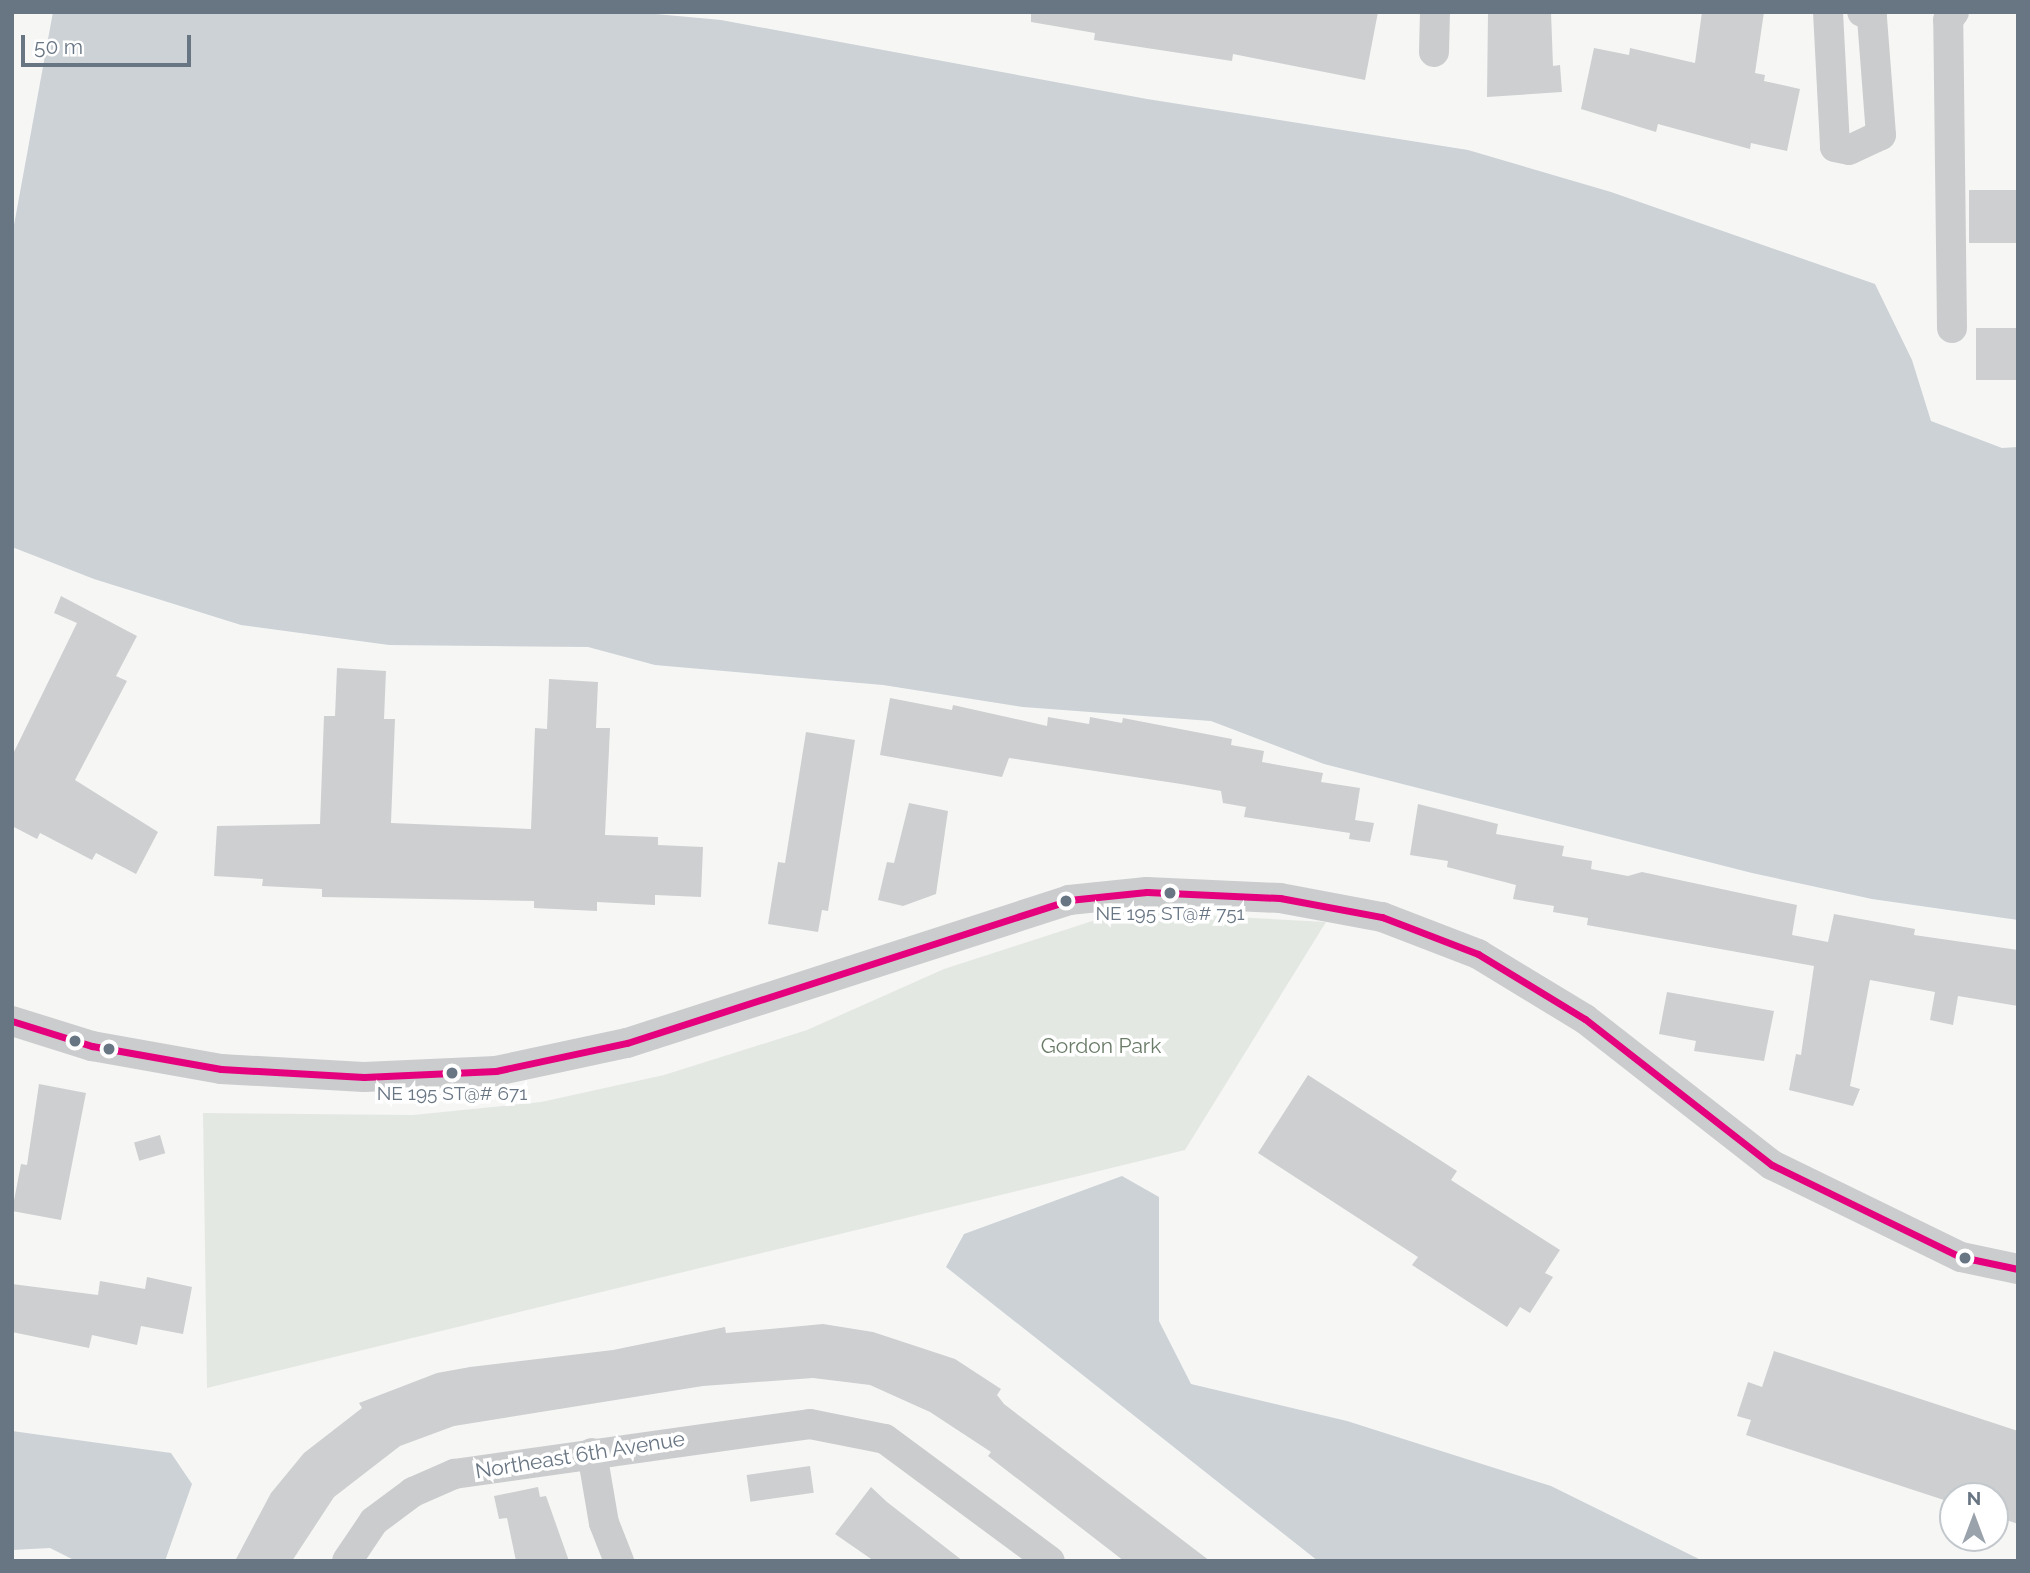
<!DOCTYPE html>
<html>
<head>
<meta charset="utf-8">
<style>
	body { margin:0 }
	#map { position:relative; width:2030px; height:1573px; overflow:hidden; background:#f6f6f5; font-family:Raleway,sans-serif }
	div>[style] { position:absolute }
	.green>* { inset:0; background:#e4e8e3 }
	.water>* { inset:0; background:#ccd2d6 }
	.building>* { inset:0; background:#cdcfd0; transform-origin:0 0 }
	.minor>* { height:30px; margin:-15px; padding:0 15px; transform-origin:15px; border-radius:15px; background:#cbcccd }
	.bus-1>* { height:7px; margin:-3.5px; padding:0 3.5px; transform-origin:3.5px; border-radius:3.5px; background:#e5007d }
	.dots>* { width:19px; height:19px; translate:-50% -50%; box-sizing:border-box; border:4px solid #fff; border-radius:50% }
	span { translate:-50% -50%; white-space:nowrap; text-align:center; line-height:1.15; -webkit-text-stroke:7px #fff; paint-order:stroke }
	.bus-label { font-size:19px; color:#687583 }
	.park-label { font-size:21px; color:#697b67 }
	.street-label { font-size:21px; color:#687583 }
	.frame { position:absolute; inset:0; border:14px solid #687583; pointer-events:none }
	.north { position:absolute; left:1939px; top:1482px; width:70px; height:70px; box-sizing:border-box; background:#fff; border:2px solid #c3c8cd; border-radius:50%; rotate:0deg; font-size:19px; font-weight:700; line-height:28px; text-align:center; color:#687583 }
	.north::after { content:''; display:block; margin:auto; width:24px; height:32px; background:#9aa2ab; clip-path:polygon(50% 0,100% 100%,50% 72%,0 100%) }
	.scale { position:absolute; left:21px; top:35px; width:170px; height:32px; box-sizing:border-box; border:4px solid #687583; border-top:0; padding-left:9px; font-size:21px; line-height:24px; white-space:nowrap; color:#687583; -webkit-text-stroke:5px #fff; paint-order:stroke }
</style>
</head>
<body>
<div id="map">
	<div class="green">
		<i style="clip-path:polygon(1123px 911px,1326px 922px,1185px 1150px,207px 1388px,203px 1113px,413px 1115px,541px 1102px,664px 1075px,807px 1030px,944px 969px)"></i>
	</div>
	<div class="water">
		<i style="clip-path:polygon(53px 12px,634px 12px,721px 20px,1147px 99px,1468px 150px,1611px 192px,1875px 284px,1912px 360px,1931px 421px,2002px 448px,2018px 447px,2018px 920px,1872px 899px,1752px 873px,1324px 764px,1211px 721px,1023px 707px,883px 685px,655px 665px,588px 647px,389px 645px,241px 625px,94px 579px,12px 547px,12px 236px)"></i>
		<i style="clip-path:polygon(1122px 1176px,1159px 1197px,1159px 1321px,1191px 1384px,1347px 1421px,1551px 1486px,1703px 1561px,1318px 1561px,946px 1267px,964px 1234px)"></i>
		<i style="clip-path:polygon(12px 1431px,171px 1453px,192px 1484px,165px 1561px,76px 1561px,50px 1548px,12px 1550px)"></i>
	</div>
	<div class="building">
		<i style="clip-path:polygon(1031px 12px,1378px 12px,1365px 80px,1233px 54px,1232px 61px,1094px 40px,1095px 33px,1031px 22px)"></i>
		<i style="clip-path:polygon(1488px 12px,1551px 12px,1553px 66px,1560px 65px,1562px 92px,1487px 97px)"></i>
		<i style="clip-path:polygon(1702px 12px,1764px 12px,1755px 73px,1765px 75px,1764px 81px,1800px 89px,1787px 151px,1751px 143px,1750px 149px,1658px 124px,1656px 132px,1581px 109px,1594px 48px,1629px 55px,1630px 48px,1695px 63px)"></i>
		<i style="left:2018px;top:190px;width:53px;height:49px;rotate:90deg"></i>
		<i style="left:2018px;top:328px;width:52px;height:42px;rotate:90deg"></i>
		<i style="clip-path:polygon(61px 596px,137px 636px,116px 676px,127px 681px,75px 780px,158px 832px,136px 874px,96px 853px,92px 860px,40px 833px,37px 839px,12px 826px,12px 756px,77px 623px,54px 613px)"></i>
		<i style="clip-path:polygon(337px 668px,386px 671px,384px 719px,395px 719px,391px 823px,531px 829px,535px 728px,547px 729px,549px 679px,598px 682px,596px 728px,610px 728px,605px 835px,658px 837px,658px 845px,703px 847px,701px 897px,655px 895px,655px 905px,597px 902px,597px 911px,534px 908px,534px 901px,322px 897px,322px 889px,262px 886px,263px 879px,214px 876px,217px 826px,320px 824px,324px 716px,335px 716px)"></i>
		<i style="clip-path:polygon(890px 698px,952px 710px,953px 705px,1047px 726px,1048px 717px,1089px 724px,1090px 717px,1122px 723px,1123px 718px,1232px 739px,1231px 745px,1264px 751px,1262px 762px,1323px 773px,1321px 782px,1360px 788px,1355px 820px,1374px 823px,1370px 842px,1349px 839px,1350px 833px,1244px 817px,1246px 807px,1223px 803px,1221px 791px,1181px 784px,1009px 758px,1002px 777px,880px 755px)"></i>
		<i style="clip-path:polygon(806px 732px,855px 740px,828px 911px,822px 910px,818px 932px,768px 924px,778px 862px,785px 863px)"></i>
		<i style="clip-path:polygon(909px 803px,948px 811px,936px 894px,903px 906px,878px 900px,887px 862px,894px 863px)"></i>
		<i style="clip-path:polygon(1418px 804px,1498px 824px,1496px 834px,1564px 846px,1562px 856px,1592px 861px,1591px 869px,1628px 876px,1642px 872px,1797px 905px,1792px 935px,1828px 942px,1834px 914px,1915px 929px,1914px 935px,2018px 950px,2018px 1006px,1958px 996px,1953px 1025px,1930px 1020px,1935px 992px,1870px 980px,1850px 1086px,1860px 1089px,1853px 1106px,1789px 1090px,1796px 1054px,1801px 1055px,1814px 966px,1587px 925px,1588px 918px,1553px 912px,1554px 906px,1513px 899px,1516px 885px,1447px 867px,1448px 861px,1410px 855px)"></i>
		<i style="clip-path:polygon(1667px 992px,1774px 1011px,1764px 1061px,1694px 1051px,1696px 1041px,1659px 1034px)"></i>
		<i style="clip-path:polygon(1308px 1075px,1457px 1171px,1451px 1180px,1560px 1250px,1545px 1273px,1553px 1277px,1530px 1313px,1520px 1307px,1507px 1327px,1412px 1265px,1418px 1257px,1258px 1153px)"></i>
		<i style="clip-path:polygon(39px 1084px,86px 1093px,61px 1220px,12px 1211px,21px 1164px,27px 1165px)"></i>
		<i style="left:160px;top:1135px;width:19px;height:27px;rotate:74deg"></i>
		<i style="clip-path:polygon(147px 1277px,192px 1287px,183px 1334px,141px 1326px,137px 1345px,92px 1335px,89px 1348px,12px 1332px,12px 1284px,98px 1295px,100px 1281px,145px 1289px)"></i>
		<i style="clip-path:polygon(823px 1324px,873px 1332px,955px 1359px,1001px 1389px,997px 1395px,1004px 1404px,1210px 1561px,1124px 1561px,988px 1456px,991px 1452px,930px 1412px,870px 1385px,813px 1378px,703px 1386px,454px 1426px,400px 1446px,334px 1497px,292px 1561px,235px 1561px,271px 1493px,304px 1453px,362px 1408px,359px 1403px,437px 1373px,470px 1367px,613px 1350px,725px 1327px,726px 1333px)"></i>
		<i style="clip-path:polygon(1774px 1351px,2018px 1431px,2018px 1524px,1995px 1516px,1995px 1496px,1953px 1496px,1953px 1503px,1746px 1435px,1751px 1420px,1737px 1416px,1748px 1382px,1762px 1387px)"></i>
		<i style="left:810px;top:1466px;width:27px;height:64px;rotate:82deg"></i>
		<i style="clip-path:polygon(538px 1487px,540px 1497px,546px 1496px,569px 1561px,516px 1561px,507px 1518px,499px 1519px,494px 1496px)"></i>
		<i style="clip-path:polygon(871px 1487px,887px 1502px,963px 1561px,874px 1561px,835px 1534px)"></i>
	</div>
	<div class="minor">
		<i style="left:1828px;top:12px;width:135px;rotate:87deg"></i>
		<i style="left:1835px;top:147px;width:14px;rotate:12deg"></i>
		<i style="left:1849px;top:150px;width:35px;rotate:-25deg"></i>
		<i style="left:1881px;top:135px;width:118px;rotate:-94.4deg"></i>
		<i style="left:1872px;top:17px;width:11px;rotate:-153deg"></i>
		<i style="left:1434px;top:52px;width:40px;rotate:-88.6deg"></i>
		<i style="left:1952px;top:328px;width:308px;rotate:-90.7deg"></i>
		<i style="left:1948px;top:20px;width:10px;rotate:-53deg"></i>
		<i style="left:12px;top:1021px;width:84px;rotate:17.4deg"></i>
		<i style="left:92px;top:1046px;width:131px;rotate:10.1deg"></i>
		<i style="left:221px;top:1069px;width:143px;rotate:3.2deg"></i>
		<i style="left:364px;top:1077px;width:132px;rotate:-2.6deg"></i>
		<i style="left:496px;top:1071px;width:134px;rotate:-12.1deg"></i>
		<i style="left:627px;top:1043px;width:465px;rotate:-17.9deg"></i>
		<i style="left:1069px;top:900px;width:78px;rotate:-5.9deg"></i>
		<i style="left:1147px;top:892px;width:133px;rotate:2.6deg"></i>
		<i style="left:1280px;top:898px;width:104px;rotate:10.6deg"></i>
		<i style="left:1382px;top:917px;width:103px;rotate:21.1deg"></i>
		<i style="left:1478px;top:954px;width:125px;rotate:31.3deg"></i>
		<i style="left:1585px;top:1019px;width:237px;rotate:38deg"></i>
		<i style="left:1772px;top:1165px;width:210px;rotate:26deg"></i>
		<i style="left:1961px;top:1257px;width:58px;rotate:11.9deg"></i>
		<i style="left:592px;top:1453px;width:71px;rotate:80.3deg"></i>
		<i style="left:604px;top:1523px;width:41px;rotate:68.5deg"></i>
		<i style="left:347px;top:1561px;width:48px;rotate:-56deg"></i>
		<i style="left:374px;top:1521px;width:49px;rotate:-36.6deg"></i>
		<i style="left:413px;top:1492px;width:45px;rotate:-23.7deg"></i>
		<i style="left:454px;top:1474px;width:359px;rotate:-8deg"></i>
		<i style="left:810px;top:1424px;width:76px;rotate:11.3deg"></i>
		<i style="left:885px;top:1439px;width:205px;rotate:36.5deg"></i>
	</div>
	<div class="bus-1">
		<i style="left:12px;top:1021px;width:84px;rotate:17.4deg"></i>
		<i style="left:92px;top:1046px;width:131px;rotate:10.1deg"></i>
		<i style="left:221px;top:1069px;width:143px;rotate:3.2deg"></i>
		<i style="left:364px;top:1077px;width:132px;rotate:-2.6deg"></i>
		<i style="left:496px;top:1071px;width:134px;rotate:-12.1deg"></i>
		<i style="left:627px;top:1043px;width:465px;rotate:-17.9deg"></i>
		<i style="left:1069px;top:900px;width:78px;rotate:-5.9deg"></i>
		<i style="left:1147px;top:892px;width:133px;rotate:2.6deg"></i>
		<i style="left:1280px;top:898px;width:104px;rotate:10.6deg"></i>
		<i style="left:1382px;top:917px;width:103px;rotate:21.1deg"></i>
		<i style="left:1478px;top:954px;width:125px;rotate:31.3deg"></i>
		<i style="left:1585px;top:1019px;width:237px;rotate:38deg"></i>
		<i style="left:1772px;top:1165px;width:210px;rotate:26deg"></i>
		<i style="left:1961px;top:1257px;width:58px;rotate:11.9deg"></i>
	</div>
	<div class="dots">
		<i style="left:1170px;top:893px;background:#687583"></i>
		<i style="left:1066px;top:901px;background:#687583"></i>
		<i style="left:75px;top:1041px;background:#687583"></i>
		<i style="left:109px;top:1049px;background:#687583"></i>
		<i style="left:452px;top:1073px;background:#687583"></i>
		<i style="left:1965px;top:1258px;background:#687583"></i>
	</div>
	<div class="bus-label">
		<span style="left:1170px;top:914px">NE 195 ST@# 751</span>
		<span style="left:452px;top:1094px">NE 195 ST@# 671</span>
	</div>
	<div class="park-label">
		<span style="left:1101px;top:1046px">Gordon Park</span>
	</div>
	<div class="street-label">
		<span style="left:580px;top:1455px;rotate:-9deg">Northeast 6th Avenue</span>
	</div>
	<div class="frame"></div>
	<div class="north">N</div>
	<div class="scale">50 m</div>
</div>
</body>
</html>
